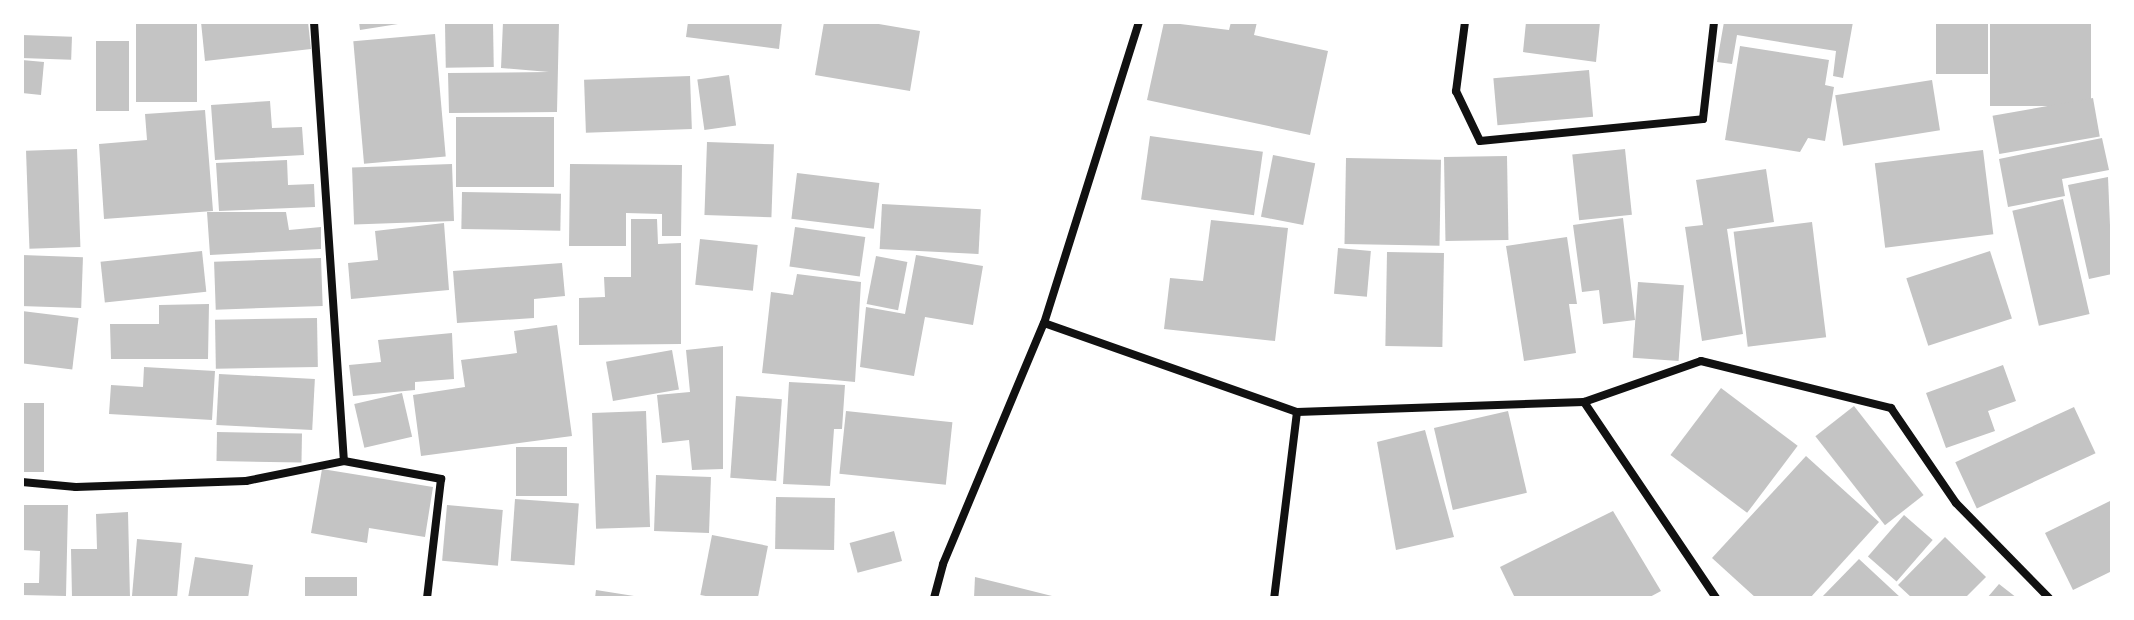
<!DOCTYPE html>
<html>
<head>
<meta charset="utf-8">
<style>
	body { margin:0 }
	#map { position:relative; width:2134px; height:620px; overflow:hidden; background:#fff; font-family:Jost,sans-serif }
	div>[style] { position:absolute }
	.building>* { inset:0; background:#c4c4c4; transform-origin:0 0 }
	.minor>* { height:8px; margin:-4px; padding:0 4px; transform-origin:4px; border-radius:4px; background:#111 }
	span { translate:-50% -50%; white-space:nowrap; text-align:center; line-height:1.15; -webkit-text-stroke:6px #fff; paint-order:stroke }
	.frame { position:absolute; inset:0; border:24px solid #fff; pointer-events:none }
</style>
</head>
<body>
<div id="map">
	<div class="building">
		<i style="left:136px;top:22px;width:61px;height:80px"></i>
		<i style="clip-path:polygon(201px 22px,308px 22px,311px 49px,205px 61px)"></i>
		<i style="clip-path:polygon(359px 22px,397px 22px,398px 24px,360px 30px)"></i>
		<i style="clip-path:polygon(503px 22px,559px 22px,557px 112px,449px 113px,448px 73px,549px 72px,501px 68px)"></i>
		<i style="clip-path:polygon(688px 22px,782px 22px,779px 49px,686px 37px)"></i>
		<i style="clip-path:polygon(824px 22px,867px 22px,920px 31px,910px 91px,815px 75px)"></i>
		<i style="clip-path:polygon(1164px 22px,1229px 30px,1231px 22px,1257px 22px,1254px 35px,1328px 51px,1310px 135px,1147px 100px)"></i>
		<i style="clip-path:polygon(1526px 22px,1600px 22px,1596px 62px,1523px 52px)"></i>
		<i style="clip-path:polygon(1724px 22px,1853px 22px,1843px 78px,1833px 76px,1836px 51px,1737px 35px,1732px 64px,1717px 62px)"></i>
		<i style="left:1936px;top:22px;width:52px;height:52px"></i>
		<i style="left:1990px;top:22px;width:101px;height:84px"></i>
		<i style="left:493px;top:23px;width:44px;height:48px;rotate:89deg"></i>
		<i style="left:435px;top:34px;width:123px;height:82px;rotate:85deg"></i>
		<i style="left:22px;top:35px;width:50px;height:23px;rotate:2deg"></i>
		<i style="left:96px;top:41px;width:33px;height:70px"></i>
		<i style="clip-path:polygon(1740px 46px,1829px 60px,1825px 85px,1834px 87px,1825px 141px,1808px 138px,1800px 152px,1725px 140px)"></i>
		<i style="clip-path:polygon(22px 60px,44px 62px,41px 95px,22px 93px)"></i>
		<i style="left:1589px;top:70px;width:47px;height:96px;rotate:85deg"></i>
		<i style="left:729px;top:75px;width:51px;height:32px;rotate:82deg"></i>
		<i style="left:690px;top:76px;width:53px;height:106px;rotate:88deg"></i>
		<i style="left:1932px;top:80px;width:51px;height:98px;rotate:81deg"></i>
		<i style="left:2093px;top:98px;width:39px;height:102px;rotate:80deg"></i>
		<i style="clip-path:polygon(270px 101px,272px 128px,302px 127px,304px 155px,215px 160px,211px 105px)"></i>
		<i style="clip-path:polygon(205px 110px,213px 211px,104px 219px,99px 144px,147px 140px,145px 114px)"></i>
		<i style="left:456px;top:117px;width:98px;height:70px"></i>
		<i style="left:1150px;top:136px;width:114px;height:64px;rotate:8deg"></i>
		<i style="clip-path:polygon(2102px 138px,2109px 170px,2062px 179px,2065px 196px,2008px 207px,1999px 159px)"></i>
		<i style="left:707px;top:142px;width:67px;height:73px;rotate:2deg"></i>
		<i style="left:77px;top:149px;width:98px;height:51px;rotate:88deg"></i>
		<i style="left:1625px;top:149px;width:66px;height:53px;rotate:84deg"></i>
		<i style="left:1983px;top:150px;width:85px;height:109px;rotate:83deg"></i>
		<i style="left:1273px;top:155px;width:43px;height:63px;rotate:11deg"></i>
		<i style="left:1507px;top:156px;width:84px;height:63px;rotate:89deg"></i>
		<i style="left:1346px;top:158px;width:95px;height:86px;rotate:1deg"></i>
		<i style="clip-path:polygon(287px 160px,288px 185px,314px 184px,315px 207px,219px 211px,216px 163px)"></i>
		<i style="left:452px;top:164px;width:57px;height:100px;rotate:88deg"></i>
		<i style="clip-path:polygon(570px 164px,682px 165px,681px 236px,662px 236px,662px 214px,626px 213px,626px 246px,569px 246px)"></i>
		<i style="clip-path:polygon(1766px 169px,1774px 222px,1727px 229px,1743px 334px,1702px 341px,1685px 227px,1703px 225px,1696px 180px)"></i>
		<i style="left:797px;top:173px;width:83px;height:46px;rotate:7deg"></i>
		<i style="clip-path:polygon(2108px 177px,2112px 274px,2089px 279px,2068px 185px)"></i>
		<i style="left:462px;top:192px;width:99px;height:37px;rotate:1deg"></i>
		<i style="left:2063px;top:199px;width:118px;height:52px;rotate:77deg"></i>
		<i style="left:882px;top:204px;width:99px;height:45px;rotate:3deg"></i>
		<i style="clip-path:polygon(207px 212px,286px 212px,289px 230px,321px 227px,321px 249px,210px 255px)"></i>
		<i style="clip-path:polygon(1623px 218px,1635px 320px,1603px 324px,1599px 290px,1582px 292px,1573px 225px)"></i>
		<i style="clip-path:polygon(631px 219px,657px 219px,658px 244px,681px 243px,681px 344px,579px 345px,579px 298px,605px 297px,604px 277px,631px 277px)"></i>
		<i style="clip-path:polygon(1211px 220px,1288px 228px,1275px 341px,1164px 329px,1170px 278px,1203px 281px)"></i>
		<i style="left:1812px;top:222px;width:116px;height:79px;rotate:83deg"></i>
		<i style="clip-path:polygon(444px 223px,449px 290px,351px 299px,348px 263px,378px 260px,375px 231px)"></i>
		<i style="left:795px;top:227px;width:71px;height:40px;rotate:8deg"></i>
		<i style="clip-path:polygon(1567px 237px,1577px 304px,1569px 304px,1576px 353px,1524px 361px,1506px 246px)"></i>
		<i style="left:700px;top:239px;width:58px;height:46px;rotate:6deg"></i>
		<i style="left:1338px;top:248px;width:33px;height:46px;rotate:5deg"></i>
		<i style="left:202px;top:251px;width:41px;height:102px;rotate:84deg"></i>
		<i style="left:1990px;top:251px;width:71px;height:88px;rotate:72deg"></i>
		<i style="left:1387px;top:252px;width:57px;height:94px;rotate:1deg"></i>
		<i style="left:22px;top:255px;width:61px;height:51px;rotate:2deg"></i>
		<i style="clip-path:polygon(916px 255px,983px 266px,973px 325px,925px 317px,914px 376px,860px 367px,866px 307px,905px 314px)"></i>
		<i style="left:876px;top:256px;width:32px;height:49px;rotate:11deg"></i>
		<i style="left:321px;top:258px;width:48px;height:107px;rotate:88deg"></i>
		<i style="clip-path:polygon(562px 263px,565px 296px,534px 299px,534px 318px,457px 323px,453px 271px)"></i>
		<i style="clip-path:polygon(797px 274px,861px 282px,855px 382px,762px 373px,771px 292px,793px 295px)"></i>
		<i style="left:1638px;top:282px;width:46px;height:76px;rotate:4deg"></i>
		<i style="clip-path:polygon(209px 304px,208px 359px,111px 359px,110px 324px,159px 324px,159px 305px)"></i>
		<i style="left:22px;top:311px;width:57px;height:52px;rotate:7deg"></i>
		<i style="left:317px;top:318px;width:49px;height:102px;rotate:89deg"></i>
		<i style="clip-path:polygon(557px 325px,572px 436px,421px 456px,413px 395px,465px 387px,461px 360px,517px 353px,514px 331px)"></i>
		<i style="clip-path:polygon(452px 333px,454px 379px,415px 382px,415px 390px,353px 396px,349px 365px,381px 362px,378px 340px)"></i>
		<i style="clip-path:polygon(723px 346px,723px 469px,692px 470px,689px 440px,662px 443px,657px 395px,690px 392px,686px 350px)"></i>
		<i style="left:672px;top:350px;width:40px;height:67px;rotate:80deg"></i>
		<i style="clip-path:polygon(2003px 365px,2016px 401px,1988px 411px,1995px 431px,1946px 448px,1926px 393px)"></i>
		<i style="clip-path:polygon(144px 367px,215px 371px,212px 420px,109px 414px,111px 385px,143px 387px)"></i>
		<i style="left:219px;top:374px;width:96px;height:51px;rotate:3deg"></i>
		<i style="clip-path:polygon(789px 382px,845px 385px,842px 429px,834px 429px,830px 486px,783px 484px)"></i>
		<i style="left:1721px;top:388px;width:96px;height:84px;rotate:37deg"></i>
		<i style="left:402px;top:393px;width:45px;height:49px;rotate:77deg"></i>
		<i style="left:736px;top:396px;width:46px;height:82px;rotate:4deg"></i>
		<i style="left:22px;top:403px;width:22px;height:69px"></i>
		<i style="left:1854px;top:406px;width:113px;height:49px;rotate:52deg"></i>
		<i style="left:2074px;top:407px;width:51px;height:131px;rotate:65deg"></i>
		<i style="left:646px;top:411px;width:116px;height:54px;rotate:88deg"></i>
		<i style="left:846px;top:411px;width:107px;height:63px;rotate:6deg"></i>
		<i style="left:1508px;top:411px;width:84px;height:76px;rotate:77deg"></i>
		<i style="clip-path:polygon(1425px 430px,1454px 537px,1396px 550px,1377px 442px)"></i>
		<i style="left:217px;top:432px;width:85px;height:29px;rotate:1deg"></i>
		<i style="left:516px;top:447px;width:51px;height:49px"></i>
		<i style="clip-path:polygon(1806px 456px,1879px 522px,1810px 598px,1756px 598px,1712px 558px)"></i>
		<i style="clip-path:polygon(322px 469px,433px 487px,425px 537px,369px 528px,367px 543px,311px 533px)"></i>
		<i style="left:656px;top:475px;width:55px;height:56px;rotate:2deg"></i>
		<i style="left:776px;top:497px;width:59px;height:52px;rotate:1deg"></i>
		<i style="left:515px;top:499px;width:64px;height:62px;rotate:4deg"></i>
		<i style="clip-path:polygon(2112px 500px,2112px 571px,2073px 590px,2045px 533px)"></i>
		<i style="clip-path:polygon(22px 505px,68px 505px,66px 596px,22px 595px,22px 583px,39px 583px,40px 551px,22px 550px)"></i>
		<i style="left:447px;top:505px;width:56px;height:56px;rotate:5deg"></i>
		<i style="clip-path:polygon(1613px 511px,1661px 591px,1648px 598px,1515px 598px,1500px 567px)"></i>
		<i style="clip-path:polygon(128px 512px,130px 598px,72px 598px,71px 549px,97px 549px,96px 514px)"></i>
		<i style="left:1904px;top:515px;width:38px;height:55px;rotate:41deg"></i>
		<i style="left:894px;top:531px;width:31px;height:46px;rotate:75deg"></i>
		<i style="left:712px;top:535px;width:57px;height:61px;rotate:11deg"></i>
		<i style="clip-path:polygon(1945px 537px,1986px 577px,1965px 598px,1912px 598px,1898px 585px)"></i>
		<i style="left:137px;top:539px;width:45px;height:59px;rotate:5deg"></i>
		<i style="clip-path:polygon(195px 557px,253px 565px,248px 598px,188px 598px)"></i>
		<i style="clip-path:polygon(1859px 559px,1901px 598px,1821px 598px)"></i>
		<i style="left:305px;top:577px;width:52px;height:21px"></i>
		<i style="clip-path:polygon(975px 577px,1056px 597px,1056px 598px,974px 598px)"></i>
		<i style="clip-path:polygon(1999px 584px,2017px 598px,1987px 598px)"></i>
		<i style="clip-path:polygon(596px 590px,634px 596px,634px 598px,595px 598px)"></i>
	</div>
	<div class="minor">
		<i style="left:314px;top:22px;width:440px;rotate:86.1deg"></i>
		<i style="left:1139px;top:22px;width:316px;rotate:107.5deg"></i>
		<i style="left:1044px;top:323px;width:268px;rotate:19.4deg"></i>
		<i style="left:1297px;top:412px;width:187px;rotate:97deg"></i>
		<i style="left:1465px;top:22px;width:70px;rotate:97.4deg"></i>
		<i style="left:1456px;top:91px;width:55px;rotate:64.4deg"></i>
		<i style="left:1480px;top:141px;width:224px;rotate:-5.6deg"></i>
		<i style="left:1703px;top:119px;width:98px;rotate:-83.5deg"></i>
		<i style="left:1584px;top:402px;width:236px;rotate:56deg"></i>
		<i style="left:1297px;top:412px;width:287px;rotate:-2deg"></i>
		<i style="left:1584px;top:402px;width:124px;rotate:-19.3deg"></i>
		<i style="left:1701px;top:361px;width:196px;rotate:13.9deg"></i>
		<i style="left:1891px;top:408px;width:115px;rotate:55.6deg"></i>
		<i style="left:1956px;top:503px;width:133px;rotate:45.6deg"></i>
		<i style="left:22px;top:482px;width:54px;rotate:5.3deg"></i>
		<i style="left:76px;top:487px;width:170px;rotate:-2deg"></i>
		<i style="left:246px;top:481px;width:100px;rotate:-11.5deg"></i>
		<i style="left:344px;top:461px;width:99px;rotate:10.5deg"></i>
		<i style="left:441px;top:479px;width:120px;rotate:96.7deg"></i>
		<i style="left:934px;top:598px;width:35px;rotate:-75deg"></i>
		<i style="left:943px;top:564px;width:261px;rotate:-67.3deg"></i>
	</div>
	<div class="frame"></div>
</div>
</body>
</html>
